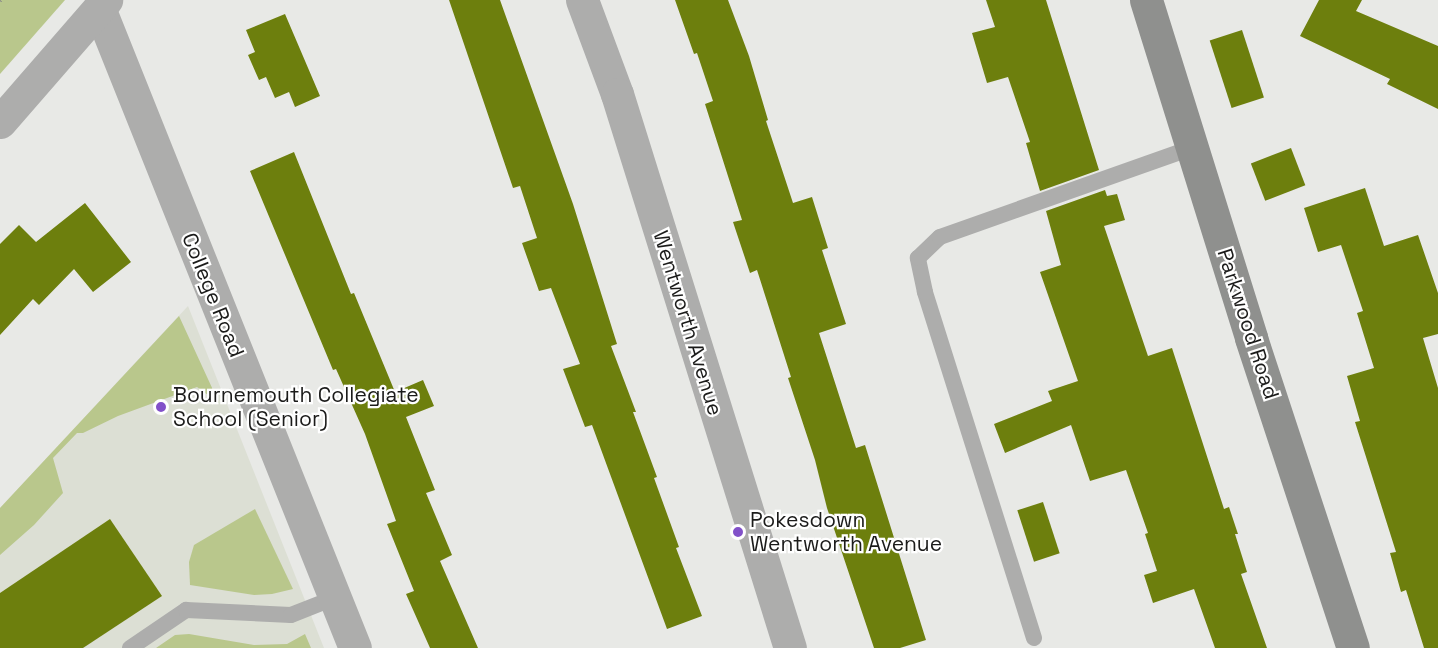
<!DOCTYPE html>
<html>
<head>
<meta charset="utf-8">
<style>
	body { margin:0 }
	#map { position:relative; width:1438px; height:648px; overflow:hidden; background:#e8e9e6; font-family:"Space Grotesk",sans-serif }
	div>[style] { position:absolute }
	.built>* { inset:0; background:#dcdfd4 }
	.green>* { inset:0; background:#b9c78c }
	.building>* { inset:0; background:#6d7f0d; transform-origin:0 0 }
	.path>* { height:4px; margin-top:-2px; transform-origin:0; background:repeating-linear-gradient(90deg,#898a88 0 3px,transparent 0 7.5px) }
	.service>* { height:16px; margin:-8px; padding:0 8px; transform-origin:8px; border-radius:8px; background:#adadac }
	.minor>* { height:33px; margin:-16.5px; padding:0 16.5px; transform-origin:16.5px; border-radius:16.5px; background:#adadac }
	.tertiary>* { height:33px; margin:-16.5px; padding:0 16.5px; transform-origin:16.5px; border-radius:16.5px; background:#adadac }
	.secondary>* { height:33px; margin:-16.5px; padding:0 16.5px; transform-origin:16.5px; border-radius:16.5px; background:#8f908e }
	.dots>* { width:16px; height:16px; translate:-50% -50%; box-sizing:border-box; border:3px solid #fff; border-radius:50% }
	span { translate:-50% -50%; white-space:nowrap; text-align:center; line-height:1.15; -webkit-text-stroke:4.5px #fff; paint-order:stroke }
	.street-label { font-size:21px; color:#1b1b1a }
	.poi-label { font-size:21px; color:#1b1b1a }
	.left { translate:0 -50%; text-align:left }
</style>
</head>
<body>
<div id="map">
	<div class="built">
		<i style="clip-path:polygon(188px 306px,324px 648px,0 648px,0 508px)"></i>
	</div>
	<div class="green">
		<i style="clip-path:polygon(0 0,65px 0,0 74px)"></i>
		<i style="clip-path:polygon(179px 316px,219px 403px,197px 387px,118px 416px,83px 433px,77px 433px,53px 458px,63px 493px,34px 525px,0 555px,0 508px)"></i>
		<i style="clip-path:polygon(255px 509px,293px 589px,272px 594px,254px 595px,190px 585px,189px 562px,194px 545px)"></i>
		<i style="clip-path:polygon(189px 634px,254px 645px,287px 644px,305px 634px,311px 648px,156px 648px,175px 635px)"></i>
	</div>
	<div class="building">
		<i style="clip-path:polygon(449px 0,500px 0,573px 204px,617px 344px,611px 346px,636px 412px,633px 412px,657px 477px,654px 478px,679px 547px,676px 548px,702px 616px,667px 629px,592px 425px,585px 427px,563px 369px,580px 364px,551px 288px,539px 291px,522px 243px,537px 238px,520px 186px,513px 188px)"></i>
		<i style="clip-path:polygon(675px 0,728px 0,749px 56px,768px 120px,766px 121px,793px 203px,812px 197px,828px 248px,822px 250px,846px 324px,819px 333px,856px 448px,865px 445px,926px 640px,900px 648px,874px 648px,827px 508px,815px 460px,788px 378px,791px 377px,757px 270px,750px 273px,733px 222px,742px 220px,705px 104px,713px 101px,697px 53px,694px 54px)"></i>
		<i style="clip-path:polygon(986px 0,1046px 0,1099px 170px,1040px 191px,1026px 143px,1030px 142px,1008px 77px,987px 83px,972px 33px,995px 27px)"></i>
		<i style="clip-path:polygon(1319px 0,1362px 0,1356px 11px,1438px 46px,1438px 109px,1387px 84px,1390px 79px,1300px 36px)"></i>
		<i style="clip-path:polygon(285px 14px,320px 96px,295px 107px,289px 92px,275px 98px,266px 77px,259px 80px,248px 55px,255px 52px,246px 30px)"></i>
		<i style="left:1242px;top:30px;width:71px;height:34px;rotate:72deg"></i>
		<i style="left:1291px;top:148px;width:40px;height:43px;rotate:69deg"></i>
		<i style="clip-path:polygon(294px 152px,351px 294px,354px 293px,395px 392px,423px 380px,434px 406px,406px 417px,435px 490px,426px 493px,452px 555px,440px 561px,478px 648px,430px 648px,406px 594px,414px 591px,387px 524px,396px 521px,365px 434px,336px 369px,333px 370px,250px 171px)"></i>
		<i style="clip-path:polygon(1365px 188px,1384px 246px,1418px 235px,1438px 293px,1438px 334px,1423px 338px,1438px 388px,1438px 648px,1424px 648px,1406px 590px,1401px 592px,1390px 553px,1396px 552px,1355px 422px,1360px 421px,1347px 376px,1374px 368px,1357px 313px,1363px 311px,1341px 245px,1318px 252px,1304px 208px)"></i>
		<i style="clip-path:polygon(1105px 190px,1107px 196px,1117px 194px,1125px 220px,1104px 226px,1148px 356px,1172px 348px,1224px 509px,1229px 507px,1238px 534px,1235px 534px,1247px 572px,1241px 574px,1267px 648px,1215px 648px,1194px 589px,1153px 603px,1144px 575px,1157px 571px,1145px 534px,1148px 533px,1126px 470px,1090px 481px,1071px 425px,1005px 453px,994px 424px,1052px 401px,1048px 391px,1078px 381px,1040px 272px,1061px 265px,1046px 211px)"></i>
		<i style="clip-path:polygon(85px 203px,131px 262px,93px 292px,74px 269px,39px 305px,33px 299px,0 335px,0 244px,19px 225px,36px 242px)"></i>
		<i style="left:1043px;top:502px;width:54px;height:27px;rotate:72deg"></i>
		<i style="clip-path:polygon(110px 519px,162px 596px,83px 648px,0 648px,0 593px)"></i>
	</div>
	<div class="path">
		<i style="left:0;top:1px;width:1px;rotate:-45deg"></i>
	</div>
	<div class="service">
		<i style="left:1034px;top:638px;width:363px;rotate:-107.5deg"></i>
		<i style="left:925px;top:292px;width:35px;rotate:-102deg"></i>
		<i style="left:918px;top:258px;width:30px;rotate:-44deg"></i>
		<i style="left:940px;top:237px;width:267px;rotate:-19.5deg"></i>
		<i style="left:130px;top:648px;width:68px;rotate:-34.2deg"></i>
		<i style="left:186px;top:610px;width:105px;rotate:2.7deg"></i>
		<i style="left:291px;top:615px;width:46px;rotate:-21.6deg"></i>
	</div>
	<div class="minor">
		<i style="left:99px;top:8px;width:689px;rotate:68.2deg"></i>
		<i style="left:0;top:122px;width:162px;rotate:-49deg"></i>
	</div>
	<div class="tertiary">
		<i style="left:582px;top:0;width:100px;rotate:69.6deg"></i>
		<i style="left:617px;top:94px;width:580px;rotate:72.66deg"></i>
	</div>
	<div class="secondary">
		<i style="left:1146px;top:0;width:354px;rotate:72.7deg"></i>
		<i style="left:1251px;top:338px;width:326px;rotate:71.8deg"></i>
	</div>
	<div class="dots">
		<i style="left:161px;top:407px;background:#8251c9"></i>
		<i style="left:738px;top:532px;background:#8251c9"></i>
	</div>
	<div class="street-label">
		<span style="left:213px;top:295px;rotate:68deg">College Road</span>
		<span style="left:688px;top:323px;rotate:73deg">Wentworth Avenue</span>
		<span style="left:1248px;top:324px;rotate:72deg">Parkwood Road</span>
	</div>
	<div class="poi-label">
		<span class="left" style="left:173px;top:407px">Bournemouth Collegiate<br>School (Senior)</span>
		<span class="left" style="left:750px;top:532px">Pokesdown<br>Wentworth Avenue</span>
	</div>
</div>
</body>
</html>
